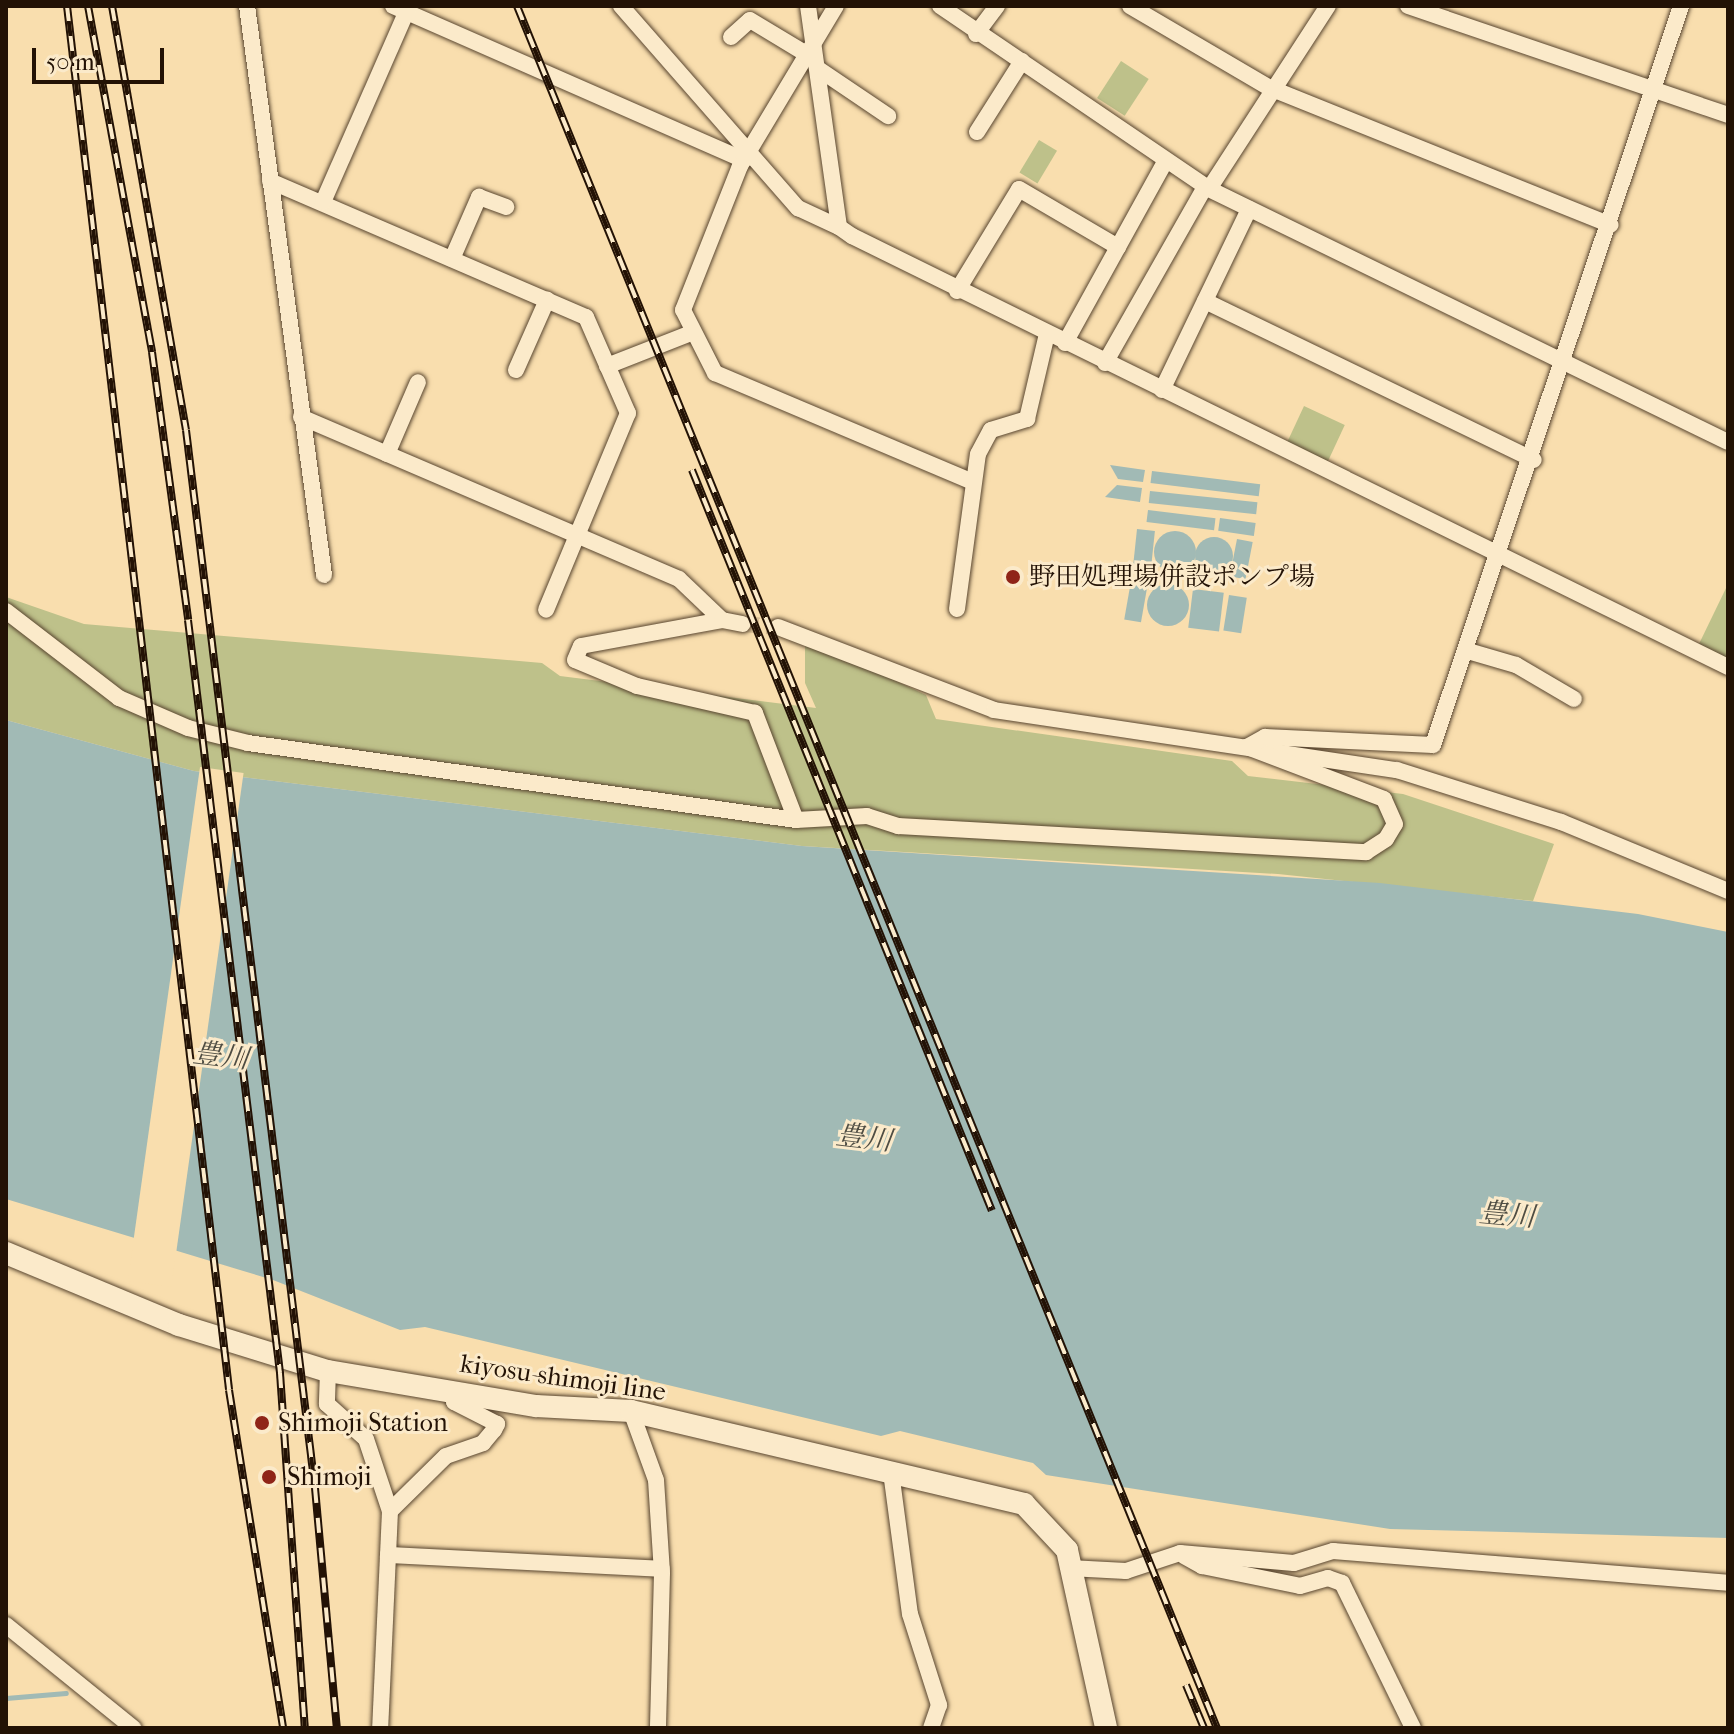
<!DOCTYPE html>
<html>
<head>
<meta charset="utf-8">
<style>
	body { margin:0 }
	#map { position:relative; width:1734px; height:1734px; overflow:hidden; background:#f9deae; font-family:"IM FELL French Canon","Noto Serif JP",serif }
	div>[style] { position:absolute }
	.green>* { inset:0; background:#bec18a; transform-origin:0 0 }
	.water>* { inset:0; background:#a1bab5; transform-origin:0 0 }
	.round { border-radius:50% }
	.pier>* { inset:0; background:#f9deae; transform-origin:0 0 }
	.stream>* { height:5px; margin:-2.5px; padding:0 2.5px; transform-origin:2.5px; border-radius:2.5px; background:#a1bab5 }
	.street-tunnel>* { height:16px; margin-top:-8px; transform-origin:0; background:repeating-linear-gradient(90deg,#d9bf95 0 16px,transparent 0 24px) }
	.roads { filter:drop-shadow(0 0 2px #58452f) drop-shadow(0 0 2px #58452f) }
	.street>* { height:16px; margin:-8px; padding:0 8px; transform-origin:8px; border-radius:8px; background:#fbeaca }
	.secondary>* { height:22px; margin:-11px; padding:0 11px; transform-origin:11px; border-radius:11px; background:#fbeaca }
	.rail>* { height:8px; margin-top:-4px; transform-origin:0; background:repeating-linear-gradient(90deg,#fbeaca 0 15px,#231205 0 30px); box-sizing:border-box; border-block:2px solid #231205 }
	.dots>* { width:22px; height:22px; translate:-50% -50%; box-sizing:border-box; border:4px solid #fbeaca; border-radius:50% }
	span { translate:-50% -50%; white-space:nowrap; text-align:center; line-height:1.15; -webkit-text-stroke:6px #fbeaca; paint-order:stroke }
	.poi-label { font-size:26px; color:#231205 }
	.left { translate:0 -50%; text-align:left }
	.street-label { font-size:26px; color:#231205 }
	.water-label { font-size:28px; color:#4f4d43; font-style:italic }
	.frame { position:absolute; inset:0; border:8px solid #231205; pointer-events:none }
	.scale { position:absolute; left:32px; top:48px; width:132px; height:36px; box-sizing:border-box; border:4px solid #231205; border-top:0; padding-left:10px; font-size:24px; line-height:28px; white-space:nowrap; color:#231205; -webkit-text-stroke:6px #fbeaca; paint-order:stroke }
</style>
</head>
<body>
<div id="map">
	<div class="green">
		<i style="left:1121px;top:61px;width:33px;height:44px;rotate:33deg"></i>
		<i style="left:1039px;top:140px;width:21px;height:38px;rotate:31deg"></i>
		<i style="left:1304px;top:406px;width:45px;height:41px;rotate:25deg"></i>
		<i style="clip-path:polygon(1728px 584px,1728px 660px,1698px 646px)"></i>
		<i style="clip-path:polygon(6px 597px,84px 624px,542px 663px,560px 676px,816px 708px,805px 683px,805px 638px,926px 695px,936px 719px,1232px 761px,1248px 776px,1403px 794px,1554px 844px,1533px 901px,1278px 874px,802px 846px,194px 771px,6px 720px)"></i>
	</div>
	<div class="water">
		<i style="clip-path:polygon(1110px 465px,1145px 470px,1143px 482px,1118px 479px)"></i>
		<i style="left:1152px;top:471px;width:109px;height:12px;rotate:7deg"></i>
		<i style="clip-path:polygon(1117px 485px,1142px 488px,1140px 502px,1105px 497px)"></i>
		<i style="left:1150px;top:491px;width:108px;height:12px;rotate:6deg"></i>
		<i style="left:1148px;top:510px;width:68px;height:12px;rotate:7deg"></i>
		<i style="left:1220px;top:518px;width:36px;height:13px;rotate:8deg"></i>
		<i style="left:1137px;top:529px;width:18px;height:36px;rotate:6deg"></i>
		<i class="round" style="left:1154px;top:531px;width:42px;height:42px"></i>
		<i class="round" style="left:1195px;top:537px;width:38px;height:38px"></i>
		<i style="left:1237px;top:539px;width:16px;height:38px;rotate:11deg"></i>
		<i style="left:1131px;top:581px;width:17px;height:39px;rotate:10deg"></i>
		<i class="round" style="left:1147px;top:584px;width:42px;height:42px"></i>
		<i style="left:1193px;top:589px;width:31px;height:39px;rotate:7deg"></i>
		<i style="left:1229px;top:595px;width:18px;height:36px;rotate:9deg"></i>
		<i style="clip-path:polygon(6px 720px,194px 771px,802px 846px,1380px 883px,1638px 914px,1728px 932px,1728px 1538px,1390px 1529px,1046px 1475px,1033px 1463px,900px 1431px,881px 1436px,425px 1327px,400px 1330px,273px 1280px,6px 1199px)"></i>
	</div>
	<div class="pier">
		<i style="left:200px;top:767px;width:44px;height:519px;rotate:8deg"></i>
	</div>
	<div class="stream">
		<i style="left:6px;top:1698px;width:60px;rotate:-4.8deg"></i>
	</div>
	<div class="street-tunnel">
		<i style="left:743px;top:624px;width:35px;rotate:5deg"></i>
	</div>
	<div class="roads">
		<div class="street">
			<i style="left:247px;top:6px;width:574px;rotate:82.29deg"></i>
			<i style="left:393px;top:6px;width:383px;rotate:23.7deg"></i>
			<i style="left:621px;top:6px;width:269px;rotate:48.8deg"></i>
			<i style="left:798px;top:208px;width:45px;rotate:24.9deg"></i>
			<i style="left:808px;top:6px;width:223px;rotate:82deg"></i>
			<i style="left:839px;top:227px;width:16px;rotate:35deg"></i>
			<i style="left:852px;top:236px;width:976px;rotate:26.2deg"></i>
			<i style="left:836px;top:6px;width:187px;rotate:121deg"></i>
			<i style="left:740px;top:166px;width:155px;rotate:111.6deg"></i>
			<i style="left:683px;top:310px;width:71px;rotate:63.1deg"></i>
			<i style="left:715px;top:373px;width:280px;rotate:22.9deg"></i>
			<i style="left:940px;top:6px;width:325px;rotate:34.2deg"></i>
			<i style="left:1209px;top:189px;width:577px;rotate:25.99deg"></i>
			<i style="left:1130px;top:6px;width:162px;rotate:30.4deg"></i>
			<i style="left:1270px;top:88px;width:367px;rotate:21.9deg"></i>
			<i style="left:1408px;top:6px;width:338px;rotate:18.8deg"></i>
			<i style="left:976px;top:34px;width:35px;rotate:-53deg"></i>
			<i style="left:731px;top:37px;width:25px;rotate:-42deg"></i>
			<i style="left:750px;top:20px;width:68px;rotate:31.1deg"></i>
			<i style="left:817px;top:68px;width:86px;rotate:34.1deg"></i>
			<i style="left:977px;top:132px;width:84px;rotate:-57.6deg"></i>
			<i style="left:270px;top:181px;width:344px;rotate:23.3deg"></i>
			<i style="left:586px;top:317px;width:105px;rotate:66.4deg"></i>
			<i style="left:628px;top:413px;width:213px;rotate:112.6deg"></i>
			<i style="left:1209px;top:189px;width:218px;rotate:-57deg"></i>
			<i style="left:323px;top:202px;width:214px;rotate:-66.3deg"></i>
			<i style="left:452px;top:259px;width:68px;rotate:-66.5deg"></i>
			<i style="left:479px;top:197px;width:29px;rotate:20deg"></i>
			<i style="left:957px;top:291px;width:119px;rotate:-58.7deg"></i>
			<i style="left:1019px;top:189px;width:115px;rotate:30.4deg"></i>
			<i style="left:1205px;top:301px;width:365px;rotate:25.8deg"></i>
			<i style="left:1065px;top:343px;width:207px;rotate:-61.1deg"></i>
			<i style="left:1105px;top:363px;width:202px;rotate:-60.4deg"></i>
			<i style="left:607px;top:366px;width:90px;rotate:-21.4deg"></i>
			<i style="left:516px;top:370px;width:77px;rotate:-66.1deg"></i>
			<i style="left:1162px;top:390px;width:201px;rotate:-64.3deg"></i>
			<i style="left:301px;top:417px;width:411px;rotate:23.2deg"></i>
			<i style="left:679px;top:579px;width:59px;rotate:43.6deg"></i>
			<i style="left:387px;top:454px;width:78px;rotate:-66.7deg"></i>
			<i style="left:957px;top:609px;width:156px;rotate:-82.3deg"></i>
			<i style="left:978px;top:454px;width:27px;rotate:-62deg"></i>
			<i style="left:991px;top:430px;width:38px;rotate:-17deg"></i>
			<i style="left:1027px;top:419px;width:87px;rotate:-76.8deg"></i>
			<i style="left:6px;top:611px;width:143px;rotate:37.6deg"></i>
			<i style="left:119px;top:698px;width:75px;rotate:23.5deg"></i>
			<i style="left:188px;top:728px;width:62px;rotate:14deg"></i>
			<i style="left:248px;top:743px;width:553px;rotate:8deg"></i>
			<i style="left:796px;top:820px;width:115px;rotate:-111deg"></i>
			<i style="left:755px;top:713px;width:121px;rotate:-167.1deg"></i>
			<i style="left:637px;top:686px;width:67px;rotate:-157.2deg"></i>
			<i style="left:575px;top:660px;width:15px;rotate:-67deg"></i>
			<i style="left:581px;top:646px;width:143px;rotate:-10.4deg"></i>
			<i style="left:722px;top:620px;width:21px;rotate:11deg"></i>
			<i style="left:778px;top:627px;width:231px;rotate:21deg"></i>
			<i style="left:994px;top:710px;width:407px;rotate:8.5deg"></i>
			<i style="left:1397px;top:770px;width:172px;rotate:17.6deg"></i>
			<i style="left:1561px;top:822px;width:181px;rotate:22.4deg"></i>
			<i style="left:1468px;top:651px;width:50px;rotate:16.3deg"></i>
			<i style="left:1516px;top:665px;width:67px;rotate:30.4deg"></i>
			<i style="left:796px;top:820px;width:71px;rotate:-3.2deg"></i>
			<i style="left:867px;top:816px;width:33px;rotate:18deg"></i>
			<i style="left:898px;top:826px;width:469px;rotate:3.2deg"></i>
			<i style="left:1366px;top:852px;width:24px;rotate:-33deg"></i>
			<i style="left:1386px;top:839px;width:17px;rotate:-59deg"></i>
			<i style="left:1395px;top:824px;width:27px;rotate:-114deg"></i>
			<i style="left:1384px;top:799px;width:147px;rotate:-159.2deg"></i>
			<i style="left:1247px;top:747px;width:21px;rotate:-29deg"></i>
			<i style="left:1265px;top:737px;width:168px;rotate:2.7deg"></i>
			<i style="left:1433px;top:745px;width:780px;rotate:-71.45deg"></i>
			<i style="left:328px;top:1371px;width:33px;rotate:92deg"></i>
			<i style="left:327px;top:1404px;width:52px;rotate:41.9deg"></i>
			<i style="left:366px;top:1439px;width:76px;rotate:71.6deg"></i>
			<i style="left:390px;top:1511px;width:217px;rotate:92.6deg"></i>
			<i style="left:631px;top:1411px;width:73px;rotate:70.1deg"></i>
			<i style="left:656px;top:1480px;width:93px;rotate:86.3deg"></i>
			<i style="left:662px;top:1573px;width:155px;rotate:91.5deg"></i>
			<i style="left:891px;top:1472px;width:143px;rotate:82.4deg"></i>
			<i style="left:910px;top:1614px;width:96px;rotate:72.3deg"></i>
			<i style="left:939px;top:1705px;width:24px;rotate:109deg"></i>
			<i style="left:390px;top:1511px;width:78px;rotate:-44.5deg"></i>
			<i style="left:446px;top:1456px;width:39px;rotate:-19deg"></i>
			<i style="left:483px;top:1443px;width:17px;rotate:-50deg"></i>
			<i style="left:494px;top:1430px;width:7px;rotate:-63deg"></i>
			<i style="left:497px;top:1424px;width:48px;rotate:-152.9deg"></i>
			<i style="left:454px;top:1402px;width:10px;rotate:-61deg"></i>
			<i style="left:388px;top:1555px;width:274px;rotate:2.9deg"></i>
			<i style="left:1184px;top:1556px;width:21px;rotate:29deg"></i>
			<i style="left:1202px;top:1566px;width:100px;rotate:11.5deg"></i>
			<i style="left:1300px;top:1586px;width:29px;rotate:-16deg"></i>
			<i style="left:1328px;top:1578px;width:15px;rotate:20deg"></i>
			<i style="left:1342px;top:1583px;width:161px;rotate:63.9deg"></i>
			<i style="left:1069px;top:1568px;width:57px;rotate:3deg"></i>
			<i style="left:1126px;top:1571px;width:57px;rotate:-18.4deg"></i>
			<i style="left:1180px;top:1553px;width:114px;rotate:5deg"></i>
			<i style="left:1294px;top:1563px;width:41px;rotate:-17.1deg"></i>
			<i style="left:1333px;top:1551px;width:396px;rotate:4.6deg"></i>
			<i style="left:6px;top:1625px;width:164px;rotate:39deg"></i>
		</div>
		<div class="secondary">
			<i style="left:6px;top:1253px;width:187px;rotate:22.6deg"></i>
			<i style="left:179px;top:1325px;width:156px;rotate:17.2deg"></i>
			<i style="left:328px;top:1371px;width:211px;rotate:9.6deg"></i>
			<i style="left:536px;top:1406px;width:95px;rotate:3deg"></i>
			<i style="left:631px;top:1411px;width:404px;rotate:13.3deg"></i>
			<i style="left:1024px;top:1504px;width:63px;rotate:46.9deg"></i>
			<i style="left:1067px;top:1550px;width:182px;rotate:77.6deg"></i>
		</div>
	</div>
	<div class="rail">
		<i style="left:67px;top:6px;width:1393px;rotate:83.32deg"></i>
		<i style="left:229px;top:1390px;width:342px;rotate:80.9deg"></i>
		<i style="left:88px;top:6px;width:352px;rotate:79.5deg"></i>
		<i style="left:152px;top:352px;width:270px;rotate:82.3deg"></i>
		<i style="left:188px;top:620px;width:759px;rotate:83.03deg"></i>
		<i style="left:280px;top:1373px;width:356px;rotate:86deg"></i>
		<i style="left:112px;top:6px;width:430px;rotate:80.1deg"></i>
		<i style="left:186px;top:430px;width:1066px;rotate:83.05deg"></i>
		<i style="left:315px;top:1488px;width:241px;rotate:84.8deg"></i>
		<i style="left:517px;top:6px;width:1859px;rotate:67.88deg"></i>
		<i style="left:692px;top:470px;width:799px;rotate:67.96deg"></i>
		<i style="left:1186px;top:1685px;width:47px;rotate:67.3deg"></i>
	</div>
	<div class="dots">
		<i style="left:1013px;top:577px;background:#8f2418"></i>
		<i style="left:262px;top:1423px;background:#8f2418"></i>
		<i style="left:269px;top:1477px;background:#8f2418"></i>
	</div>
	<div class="poi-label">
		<span class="left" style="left:1029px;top:577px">野田処理場併設ポンプ場</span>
		<span class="left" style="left:278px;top:1423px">Shimoji Station</span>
		<span class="left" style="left:287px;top:1477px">Shimoji</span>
	</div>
	<div class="street-label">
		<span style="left:563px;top:1378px;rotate:8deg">kiyosu-shimoji line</span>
	</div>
	<div class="water-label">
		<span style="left:221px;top:1056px;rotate:7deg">豊川</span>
		<span style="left:864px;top:1138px;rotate:7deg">豊川</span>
		<span style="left:1507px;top:1215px;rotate:5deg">豊川</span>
	</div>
	<div class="frame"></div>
	<div class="scale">50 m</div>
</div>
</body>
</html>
